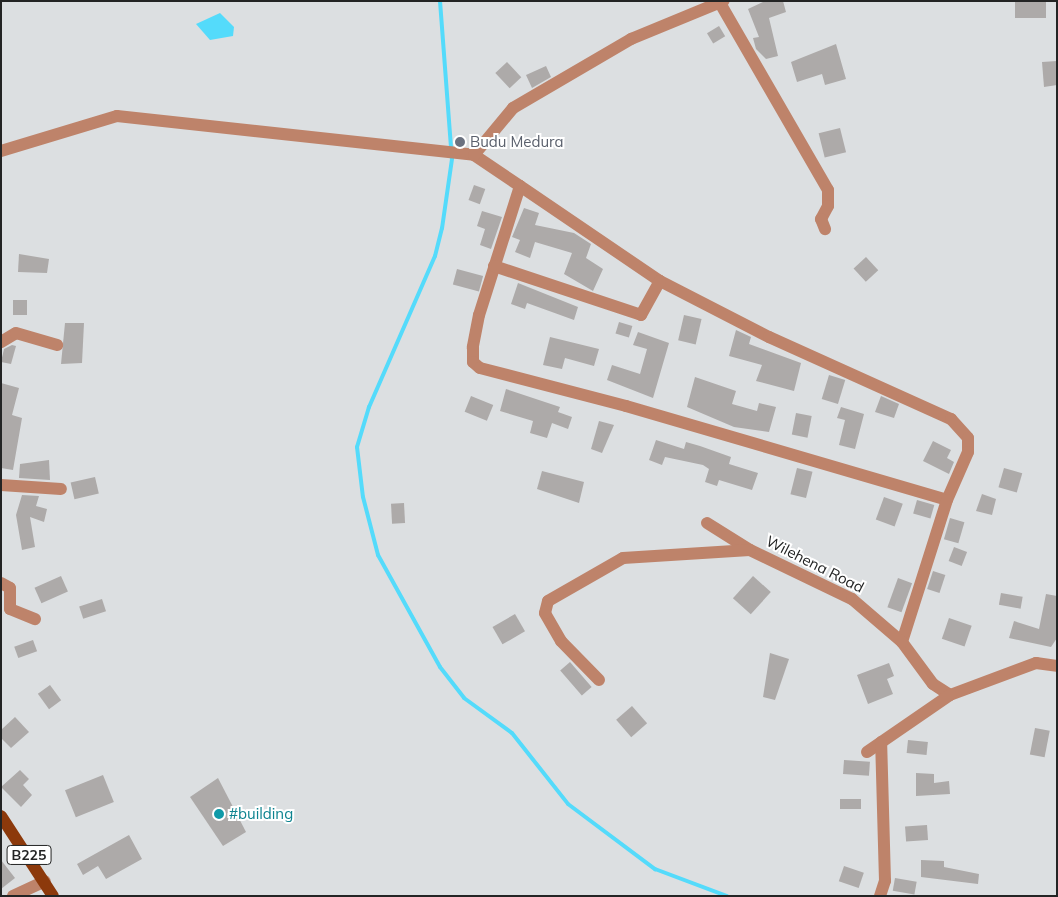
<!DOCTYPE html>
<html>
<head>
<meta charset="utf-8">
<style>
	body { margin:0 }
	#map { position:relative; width:1058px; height:897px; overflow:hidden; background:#dcdfe1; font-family:Mulish,sans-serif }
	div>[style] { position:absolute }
	.water>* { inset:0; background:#54dbfb }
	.stream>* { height:4px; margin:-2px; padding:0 2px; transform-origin:2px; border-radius:2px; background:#54dbfb }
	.building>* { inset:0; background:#adaaa9; transform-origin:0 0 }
	.minor>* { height:12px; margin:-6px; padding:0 6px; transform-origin:6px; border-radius:6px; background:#be836a }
	.major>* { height:12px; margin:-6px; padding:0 6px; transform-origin:6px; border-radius:6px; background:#8c390b }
	.dots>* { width:14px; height:14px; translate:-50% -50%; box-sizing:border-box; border:2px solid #fff; border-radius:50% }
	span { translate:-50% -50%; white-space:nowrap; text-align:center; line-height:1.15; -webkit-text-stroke:4px #fff; paint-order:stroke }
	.shield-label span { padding:1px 4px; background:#fff; border:1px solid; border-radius:4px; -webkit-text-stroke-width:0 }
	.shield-label { font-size:14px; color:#232424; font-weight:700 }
	.worship-label { font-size:15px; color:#5b616d }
	.left { translate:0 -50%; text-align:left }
	.street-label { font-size:15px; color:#232424 }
	.culture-label { font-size:15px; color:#0d838f }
	.frame { position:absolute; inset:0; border:2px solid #232424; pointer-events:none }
</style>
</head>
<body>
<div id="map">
	<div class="water">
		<i style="clip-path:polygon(220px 13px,234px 27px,233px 36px,210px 40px,196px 24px)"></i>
	</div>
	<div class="stream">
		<i style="left:440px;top:1px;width:158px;rotate:85.7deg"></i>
		<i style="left:452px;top:159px;width:70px;rotate:98.2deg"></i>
		<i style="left:442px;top:228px;width:29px;rotate:104deg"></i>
		<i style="left:435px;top:256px;width:165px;rotate:113.6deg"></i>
		<i style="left:369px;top:407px;width:42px;rotate:106.7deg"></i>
		<i style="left:357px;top:447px;width:50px;rotate:83.2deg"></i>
		<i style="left:363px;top:497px;width:60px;rotate:75.5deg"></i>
		<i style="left:378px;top:555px;width:128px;rotate:61deg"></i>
		<i style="left:440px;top:667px;width:39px;rotate:52deg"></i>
		<i style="left:464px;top:698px;width:59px;rotate:36.1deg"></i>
		<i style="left:512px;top:733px;width:90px;rotate:51.7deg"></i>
		<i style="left:568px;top:804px;width:109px;rotate:36.8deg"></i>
		<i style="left:655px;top:869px;width:77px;rotate:20.6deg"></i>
	</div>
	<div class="building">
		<i style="clip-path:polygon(765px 1px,783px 1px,786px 12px,769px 18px,778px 56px,766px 59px,756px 49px,753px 38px,759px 37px,748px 9px)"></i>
		<i style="left:1015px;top:1px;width:31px;height:17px"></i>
		<i style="left:719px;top:26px;width:12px;height:14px;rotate:59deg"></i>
		<i style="clip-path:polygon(836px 44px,846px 79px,825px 85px,822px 74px,797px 82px,791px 62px)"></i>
		<i style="clip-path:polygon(1057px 61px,1057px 85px,1044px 87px,1042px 62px)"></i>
		<i style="left:507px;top:62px;width:21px;height:16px;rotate:47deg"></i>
		<i style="clip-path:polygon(546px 66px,551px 77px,532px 88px,526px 75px)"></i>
		<i style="left:840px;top:128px;width:25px;height:22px;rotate:76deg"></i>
		<i style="left:474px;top:185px;width:12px;height:16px;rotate:20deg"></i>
		<i style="clip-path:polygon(524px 208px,539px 213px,535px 225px,574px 233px,591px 244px,586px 258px,603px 269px,593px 291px,564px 274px,572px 253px,535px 242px,530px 258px,515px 252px,520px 240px,512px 237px)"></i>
		<i style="clip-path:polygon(482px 211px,502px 217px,491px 249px,480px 245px,485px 229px,477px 226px)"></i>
		<i style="clip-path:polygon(19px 254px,49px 259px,47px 273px,18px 272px)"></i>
		<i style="left:866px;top:257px;width:18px;height:17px;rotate:47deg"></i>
		<i style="left:457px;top:269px;width:27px;height:16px;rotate:15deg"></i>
		<i style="clip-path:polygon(518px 283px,578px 307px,574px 320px,527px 303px,525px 309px,511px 304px)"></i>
		<i style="left:13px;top:300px;width:14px;height:15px"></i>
		<i style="left:684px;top:315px;width:18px;height:26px;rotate:13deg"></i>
		<i style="left:619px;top:322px;width:14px;height:12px;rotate:17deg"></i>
		<i style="clip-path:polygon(65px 323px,84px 323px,82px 363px,61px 364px)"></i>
		<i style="clip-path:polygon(736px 330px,751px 337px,749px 344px,801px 363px,794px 391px,756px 381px,762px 365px,729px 356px)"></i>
		<i style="clip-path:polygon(638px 332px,669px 343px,653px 398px,607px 380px,612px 365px,640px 374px,647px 349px,633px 345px)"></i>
		<i style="clip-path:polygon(550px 337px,599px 349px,594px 366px,565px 358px,562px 369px,543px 365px)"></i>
		<i style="clip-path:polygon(12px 345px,16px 346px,11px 364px,1px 362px,4px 349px)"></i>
		<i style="left:829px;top:375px;width:17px;height:25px;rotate:17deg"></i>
		<i style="clip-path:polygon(695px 377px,736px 391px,732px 404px,757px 411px,759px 403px,776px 407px,769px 432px,734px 427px,687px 407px)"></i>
		<i style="clip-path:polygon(1px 383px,19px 388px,12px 415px,22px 418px,13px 470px,1px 468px)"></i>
		<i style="clip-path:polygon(506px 389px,560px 407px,558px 412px,572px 417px,568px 429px,552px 423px,547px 438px,530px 433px,533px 421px,500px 411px)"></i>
		<i style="left:471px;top:396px;width:24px;height:17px;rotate:22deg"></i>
		<i style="clip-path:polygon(881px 396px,899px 404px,894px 418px,875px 412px)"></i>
		<i style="clip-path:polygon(841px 407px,864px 414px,855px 449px,839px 445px,845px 420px,837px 418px)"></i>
		<i style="left:796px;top:413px;width:16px;height:22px;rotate:11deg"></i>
		<i style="clip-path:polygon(599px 421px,614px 425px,602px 453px,591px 449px)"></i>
		<i style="clip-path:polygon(656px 440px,684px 449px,686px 442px,700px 446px,731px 457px,729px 464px,758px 473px,752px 490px,719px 480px,717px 486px,705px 482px,709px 469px,703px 465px,665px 457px,662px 465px,649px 460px)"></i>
		<i style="clip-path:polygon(933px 441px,951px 450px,947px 458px,954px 462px,949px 474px,923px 461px)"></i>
		<i style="clip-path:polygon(49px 460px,50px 480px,19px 478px,20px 464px)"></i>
		<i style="left:797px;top:468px;width:16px;height:27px;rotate:14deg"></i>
		<i style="left:1004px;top:468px;width:19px;height:20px;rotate:16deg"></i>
		<i style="clip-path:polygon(542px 471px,584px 482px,579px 503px,537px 489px)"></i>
		<i style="left:95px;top:477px;width:17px;height:25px;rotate:77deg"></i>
		<i style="clip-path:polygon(982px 494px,996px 499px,992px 515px,976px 511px)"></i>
		<i style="clip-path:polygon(22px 495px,39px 496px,36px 506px,47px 509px,44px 522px,30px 517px,35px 547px,22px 550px,16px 515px)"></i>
		<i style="left:884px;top:497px;width:20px;height:24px;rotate:20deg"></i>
		<i style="left:917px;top:500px;width:18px;height:14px;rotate:16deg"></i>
		<i style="left:404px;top:503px;width:20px;height:13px;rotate:87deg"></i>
		<i style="left:950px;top:518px;width:15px;height:22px;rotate:16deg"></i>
		<i style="left:954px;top:547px;width:14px;height:15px;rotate:21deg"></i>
		<i style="left:933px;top:571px;width:13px;height:19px;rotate:18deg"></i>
		<i style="left:61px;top:576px;width:17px;height:29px;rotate:66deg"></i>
		<i style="left:753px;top:576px;width:24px;height:30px;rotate:42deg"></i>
		<i style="left:898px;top:578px;width:15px;height:31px;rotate:20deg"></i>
		<i style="left:1001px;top:593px;width:22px;height:12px;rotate:10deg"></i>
		<i style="clip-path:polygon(1046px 594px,1057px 596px,1057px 638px,1051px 647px,1009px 638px,1014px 621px,1039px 629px)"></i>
		<i style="left:102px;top:599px;width:13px;height:24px;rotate:72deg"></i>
		<i style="left:515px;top:614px;width:20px;height:26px;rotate:60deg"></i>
		<i style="left:949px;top:618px;width:24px;height:22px;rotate:19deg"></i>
		<i style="left:33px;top:640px;width:12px;height:20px;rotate:70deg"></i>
		<i style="clip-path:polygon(770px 653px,789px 659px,775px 700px,763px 697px)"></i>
		<i style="left:570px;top:662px;width:33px;height:13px;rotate:49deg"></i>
		<i style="clip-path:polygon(889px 663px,894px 676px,887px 679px,893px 694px,868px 704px,857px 675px)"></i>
		<i style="left:50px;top:685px;width:19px;height:15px;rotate:54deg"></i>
		<i style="left:632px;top:706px;width:23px;height:21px;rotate:49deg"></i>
		<i style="clip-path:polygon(15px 717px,29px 732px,11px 748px,1px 738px,1px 730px)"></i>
		<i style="left:1035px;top:728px;width:15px;height:27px;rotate:11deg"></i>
		<i style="left:908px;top:740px;width:20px;height:13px;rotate:6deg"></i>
		<i style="left:844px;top:760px;width:26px;height:14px;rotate:4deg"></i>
		<i style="clip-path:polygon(20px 770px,29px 779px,23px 785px,32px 795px,21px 807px,1px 787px)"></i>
		<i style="clip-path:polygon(916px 773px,934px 774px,934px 783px,949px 781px,950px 794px,916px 796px)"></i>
		<i style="left:103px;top:775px;width:29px;height:41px;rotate:68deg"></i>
		<i style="clip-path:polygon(218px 778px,246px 832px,223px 846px,190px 797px)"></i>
		<i style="left:840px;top:799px;width:21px;height:10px"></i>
		<i style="left:927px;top:825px;width:15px;height:22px;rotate:86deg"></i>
		<i style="clip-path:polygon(129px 835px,142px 859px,106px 879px,98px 866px,83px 875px,77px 864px)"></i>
		<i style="clip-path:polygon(1px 860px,15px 878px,1px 889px)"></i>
		<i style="clip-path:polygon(921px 860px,944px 861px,944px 867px,979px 874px,978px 884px,921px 877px)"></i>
		<i style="left:844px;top:866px;width:21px;height:16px;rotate:19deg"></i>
		<i style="left:895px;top:878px;width:22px;height:13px;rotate:10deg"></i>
	</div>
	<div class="minor">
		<i style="left:720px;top:3px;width:216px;rotate:60deg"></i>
		<i style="left:828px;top:190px;width:16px;rotate:90deg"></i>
		<i style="left:828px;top:206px;width:15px;rotate:118deg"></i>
		<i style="left:821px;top:219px;width:11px;rotate:68deg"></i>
		<i style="left:1px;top:151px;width:121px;rotate:-16.8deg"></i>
		<i style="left:117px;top:116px;width:359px;rotate:6.2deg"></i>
		<i style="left:474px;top:155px;width:55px;rotate:34deg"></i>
		<i style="left:520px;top:186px;width:135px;rotate:107.6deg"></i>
		<i style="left:479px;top:315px;width:33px;rotate:101deg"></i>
		<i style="left:473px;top:347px;width:15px;rotate:90deg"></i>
		<i style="left:473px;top:362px;width:9px;rotate:41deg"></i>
		<i style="left:480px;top:368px;width:151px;rotate:14.6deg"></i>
		<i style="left:626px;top:406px;width:334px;rotate:16.3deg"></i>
		<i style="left:474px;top:155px;width:61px;rotate:-50.3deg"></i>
		<i style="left:513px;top:108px;width:137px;rotate:-30.3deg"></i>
		<i style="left:631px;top:39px;width:100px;rotate:-22.4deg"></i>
		<i style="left:520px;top:186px;width:169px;rotate:34.2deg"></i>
		<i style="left:660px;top:281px;width:123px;rotate:27.2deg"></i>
		<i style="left:769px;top:337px;width:200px;rotate:24.3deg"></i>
		<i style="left:951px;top:419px;width:25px;rotate:48deg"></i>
		<i style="left:968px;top:438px;width:14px;rotate:90deg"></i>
		<i style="left:968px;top:452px;width:52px;rotate:113.6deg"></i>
		<i style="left:947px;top:500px;width:149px;rotate:107.6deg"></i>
		<i style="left:902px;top:642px;width:52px;rotate:53.6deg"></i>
		<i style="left:933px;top:684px;width:20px;rotate:33deg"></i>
		<i style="left:950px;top:695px;width:92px;rotate:-20.4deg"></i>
		<i style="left:1036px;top:663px;width:21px;rotate:8deg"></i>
		<i style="left:494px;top:266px;width:155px;rotate:18.4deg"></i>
		<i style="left:641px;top:315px;width:39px;rotate:-61deg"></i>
		<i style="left:1px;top:342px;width:17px;rotate:-31deg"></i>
		<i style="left:16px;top:333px;width:43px;rotate:16.3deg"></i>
		<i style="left:1px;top:485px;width:60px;rotate:3.8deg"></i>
		<i style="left:707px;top:523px;width:51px;rotate:32.1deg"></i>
		<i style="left:750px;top:550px;width:113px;rotate:25.7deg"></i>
		<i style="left:852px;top:599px;width:66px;rotate:40.7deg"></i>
		<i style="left:1px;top:583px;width:10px;rotate:29deg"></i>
		<i style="left:10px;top:588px;width:21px;rotate:90deg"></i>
		<i style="left:10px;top:609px;width:27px;rotate:22deg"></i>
		<i style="left:599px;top:680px;width:54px;rotate:-134.3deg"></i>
		<i style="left:561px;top:641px;width:32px;rotate:-120deg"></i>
		<i style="left:545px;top:613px;width:12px;rotate:-76deg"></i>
		<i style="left:548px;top:601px;width:86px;rotate:-29.8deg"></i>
		<i style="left:623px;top:558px;width:127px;rotate:-3.6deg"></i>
		<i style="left:867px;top:752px;width:101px;rotate:-34.5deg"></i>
		<i style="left:13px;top:896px;width:35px;rotate:-25deg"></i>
		<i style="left:880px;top:896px;width:16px;rotate:-72deg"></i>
		<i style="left:885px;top:881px;width:139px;rotate:-91.6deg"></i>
	</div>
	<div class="major">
		<i style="left:1px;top:816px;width:95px;rotate:57deg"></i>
	</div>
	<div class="dots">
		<i style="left:460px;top:142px;background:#6b7280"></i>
		<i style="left:219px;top:814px;background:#0f9aa8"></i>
	</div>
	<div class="shield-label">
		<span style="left:29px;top:855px">B225</span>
	</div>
	<div class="worship-label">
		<span class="left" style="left:470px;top:142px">Budu Medura</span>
	</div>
	<div class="street-label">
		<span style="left:815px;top:564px;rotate:27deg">Wilehena Road</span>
	</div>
	<div class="culture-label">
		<span class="left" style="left:229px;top:814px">#building</span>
	</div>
	<div class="frame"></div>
</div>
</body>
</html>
